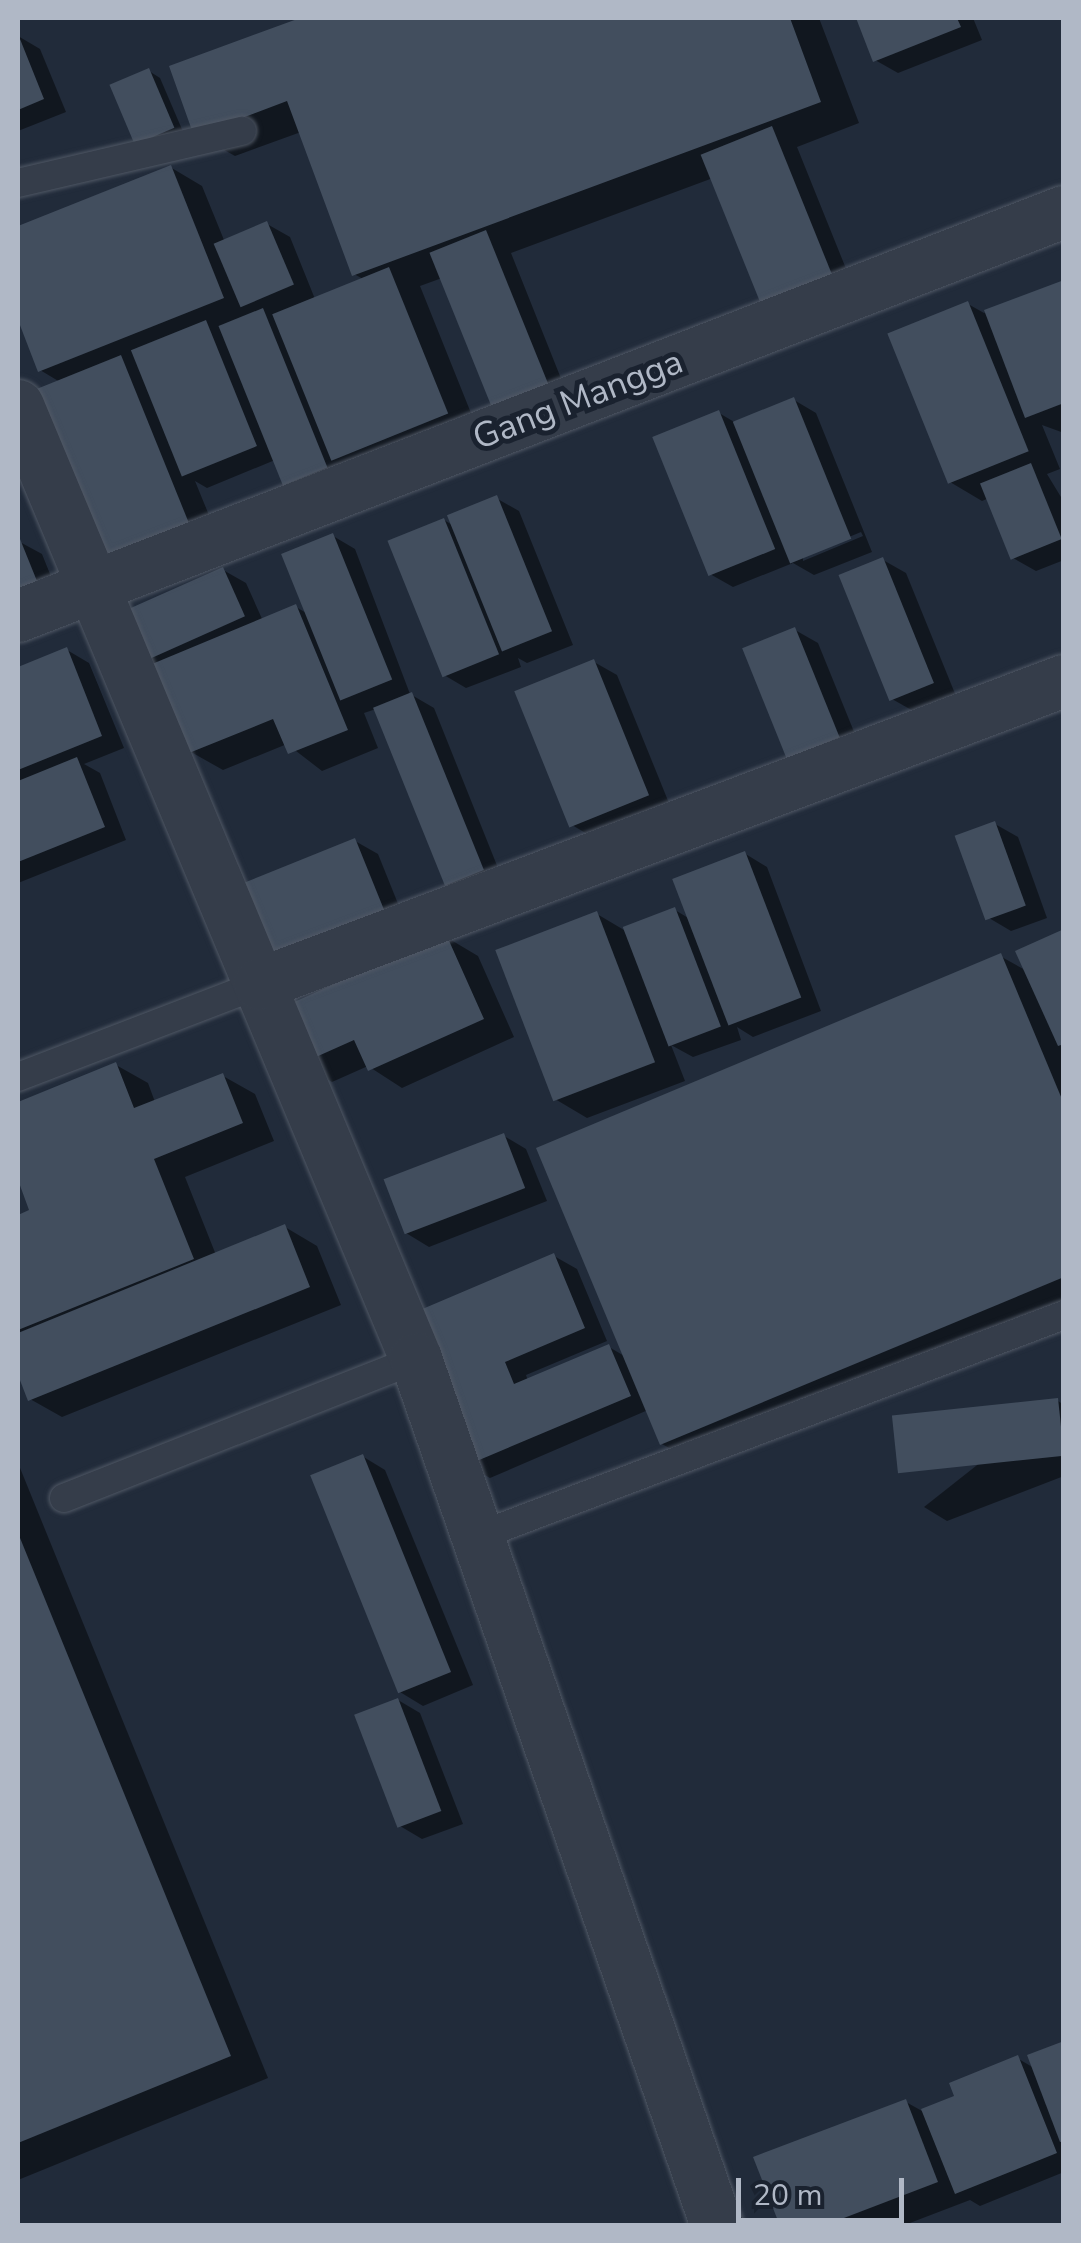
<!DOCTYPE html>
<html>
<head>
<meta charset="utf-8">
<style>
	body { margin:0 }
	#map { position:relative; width:1081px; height:2243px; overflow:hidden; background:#212b3a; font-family:"Nunito Sans",sans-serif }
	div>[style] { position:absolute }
	.shadow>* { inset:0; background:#0007 }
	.building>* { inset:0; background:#424e5e; transform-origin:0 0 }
	.roads { filter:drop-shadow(0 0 2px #505865) drop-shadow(0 0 2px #505865) }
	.service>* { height:28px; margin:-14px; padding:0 14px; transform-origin:14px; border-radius:14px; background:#353d4a }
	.minor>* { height:52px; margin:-26px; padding:0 26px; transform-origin:26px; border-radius:26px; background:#353d4a }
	span { translate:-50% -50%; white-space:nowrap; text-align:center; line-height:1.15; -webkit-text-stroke:10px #1a222f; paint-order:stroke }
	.street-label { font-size:35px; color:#b0b8c6 }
	.frame { position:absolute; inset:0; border:20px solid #b0b8c6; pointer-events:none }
	.scale { position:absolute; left:736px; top:2178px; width:168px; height:45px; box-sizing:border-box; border:5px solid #b0b8c6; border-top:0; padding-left:12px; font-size:30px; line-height:35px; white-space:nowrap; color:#b0b8c6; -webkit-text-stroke:8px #1a222f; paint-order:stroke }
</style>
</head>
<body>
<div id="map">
	<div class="shadow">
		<i style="clip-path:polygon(307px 18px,819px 18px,859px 123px,797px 147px,855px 291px,788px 319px,713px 178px,511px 253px,570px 401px,517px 422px,442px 278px,420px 286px,479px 433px,307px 496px,285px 483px,275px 460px,207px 488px,195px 481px,222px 547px,131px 583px,60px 382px,40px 370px,18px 313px,18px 229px,170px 167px,202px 186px,224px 240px,267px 224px,290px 237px,315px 299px,363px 279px,354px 274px,301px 132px,235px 156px,196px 134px,173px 67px)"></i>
		<i style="clip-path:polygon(858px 18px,973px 18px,982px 40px,898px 73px,875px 60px)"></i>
		<i style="clip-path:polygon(18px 36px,40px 49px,66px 112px,18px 131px)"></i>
		<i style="clip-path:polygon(149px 71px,160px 78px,184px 134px,135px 143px)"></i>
		<i style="clip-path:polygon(1064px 282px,1064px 433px,1042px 425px,1060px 469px,1047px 474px,1064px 502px,1064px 560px,1036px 571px,1013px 558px,989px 498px,982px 501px,950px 482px,968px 304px,984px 313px)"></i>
		<i style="clip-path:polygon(evenodd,794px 400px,816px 413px,872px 552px,814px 575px,793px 563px,733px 587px,710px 574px,719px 413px,736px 423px,794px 400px,861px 532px,863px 536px,803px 561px,803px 556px,861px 532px)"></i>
		<i style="clip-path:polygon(496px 498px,519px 511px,573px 645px,527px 663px,518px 658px,521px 667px,466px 688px,444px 675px,444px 520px,454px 526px)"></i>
		<i style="clip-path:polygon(333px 536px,355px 549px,410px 694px,434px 708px,504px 883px,468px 897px,445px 884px,376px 709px,364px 713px,378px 748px,322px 771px,287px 744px,223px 770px,191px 752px,142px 659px,223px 570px,246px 583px,263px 621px,296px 607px,308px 614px)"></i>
		<i style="clip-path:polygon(18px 541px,42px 554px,64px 609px,18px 627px)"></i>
		<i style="clip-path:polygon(883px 560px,906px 573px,956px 696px,915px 712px,892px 699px)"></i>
		<i style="clip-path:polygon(795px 630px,818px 643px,861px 749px,811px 769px,789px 755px)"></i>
		<i style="clip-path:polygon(67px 650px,89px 663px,124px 748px,84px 764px,100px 773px,126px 840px,18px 883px,18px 669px)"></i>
		<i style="clip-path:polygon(594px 662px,617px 675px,671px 808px,594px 838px,572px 825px)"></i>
		<i style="clip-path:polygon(995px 824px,1018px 837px,1047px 918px,1011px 931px,989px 918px)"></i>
		<i style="clip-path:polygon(355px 841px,378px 854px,407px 926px,287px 974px)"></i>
		<i style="clip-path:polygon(744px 853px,767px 867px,821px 1011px,753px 1037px,737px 1027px,741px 1040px,693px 1057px,671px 1045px,685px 1081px,587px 1118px,555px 1099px,597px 914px,624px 930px,675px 910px,690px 919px)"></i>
		<i style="clip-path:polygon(1064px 932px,1064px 1315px,701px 1466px,662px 1444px,648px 1410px,490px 1478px,467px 1465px,447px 1416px,554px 1256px,577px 1269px,607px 1341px,526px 1375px,528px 1381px,609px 1347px,626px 1357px,1000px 956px,1027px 971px)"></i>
		<i style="clip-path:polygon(446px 937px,478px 956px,514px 1037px,402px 1088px,368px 1066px,332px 1082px,300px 1063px)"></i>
		<i style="clip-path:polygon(116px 1065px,148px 1083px,155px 1102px,223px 1076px,255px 1094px,274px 1141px,185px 1177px,216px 1255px,285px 1227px,317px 1246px,341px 1305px,62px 1417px,30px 1399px,18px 1368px,18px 1217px,33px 1211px,18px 1173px,18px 1104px)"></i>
		<i style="clip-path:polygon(504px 1136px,526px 1149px,547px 1201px,429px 1247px,406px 1233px)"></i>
		<i style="clip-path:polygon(1058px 1401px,1064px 1405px,1064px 1476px,947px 1521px,924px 1507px)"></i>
		<i style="clip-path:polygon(362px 1456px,385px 1470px,473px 1685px,423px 1706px,400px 1692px)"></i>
		<i style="clip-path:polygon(18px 1463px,268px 2078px,18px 2180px)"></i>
		<i style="clip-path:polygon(398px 1700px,420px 1713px,463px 1824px,422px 1839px,400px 1826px)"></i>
		<i style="clip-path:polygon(1064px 2044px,1064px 2172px,980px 2206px,970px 2200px,902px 2226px,782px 2226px,906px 2102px,922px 2111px,957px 2098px,1017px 2058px,1034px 2068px)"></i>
	</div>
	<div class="building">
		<i style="clip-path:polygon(300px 18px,790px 18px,821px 102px,352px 276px,287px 101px,194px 136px,169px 66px)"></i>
		<i style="clip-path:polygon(856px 18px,957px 18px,961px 27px,873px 62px)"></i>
		<i style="clip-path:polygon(18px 34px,44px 99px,18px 110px)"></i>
		<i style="left:149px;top:68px;width:65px;height:43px;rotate:67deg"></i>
		<i style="left:772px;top:126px;width:165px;height:77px;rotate:68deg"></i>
		<i style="clip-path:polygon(171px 165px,224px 298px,38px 372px,18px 320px,18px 226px)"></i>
		<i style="left:267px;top:221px;width:69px;height:58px;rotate:67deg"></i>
		<i style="left:486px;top:230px;width:170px;height:61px;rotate:68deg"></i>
		<i style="left:389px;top:267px;width:158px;height:126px;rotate:68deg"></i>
		<i style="clip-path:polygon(1064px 280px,1064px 403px,1025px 418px,984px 310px)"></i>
		<i style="left:968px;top:301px;width:162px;height:87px;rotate:68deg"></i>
		<i style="left:263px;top:308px;width:172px;height:48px;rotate:68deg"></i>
		<i style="left:206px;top:320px;width:136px;height:81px;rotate:68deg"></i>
		<i style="left:121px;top:355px;width:188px;height:101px;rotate:68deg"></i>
		<i style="left:794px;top:397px;width:153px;height:66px;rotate:68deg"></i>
		<i style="left:719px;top:410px;width:150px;height:72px;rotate:68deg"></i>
		<i style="left:1031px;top:463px;width:82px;height:55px;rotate:68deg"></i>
		<i style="left:497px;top:495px;width:147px;height:54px;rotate:68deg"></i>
		<i style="left:444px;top:518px;width:147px;height:61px;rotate:68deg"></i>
		<i style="left:333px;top:533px;width:158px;height:56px;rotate:68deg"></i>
		<i style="clip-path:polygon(18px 534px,43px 596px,18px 606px)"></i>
		<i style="left:883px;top:557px;width:136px;height:48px;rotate:68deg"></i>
		<i style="left:223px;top:567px;width:54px;height:112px;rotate:66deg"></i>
		<i style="clip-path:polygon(296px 604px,348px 730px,288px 754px,273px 719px,189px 753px,152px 664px)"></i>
		<i style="left:795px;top:627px;width:119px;height:57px;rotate:68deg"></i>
		<i style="clip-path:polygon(67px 647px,102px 736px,18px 770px,18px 667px)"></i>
		<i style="left:594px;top:659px;width:147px;height:86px;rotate:68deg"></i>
		<i style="left:412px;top:692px;width:192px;height:42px;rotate:68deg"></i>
		<i style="clip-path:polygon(77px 757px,105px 827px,18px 862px,18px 781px)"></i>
		<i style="left:995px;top:821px;width:90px;height:43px;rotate:70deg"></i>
		<i style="left:355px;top:838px;width:81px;height:133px;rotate:68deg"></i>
		<i style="left:745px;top:851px;width:157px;height:78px;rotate:69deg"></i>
		<i style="left:675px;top:907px;width:128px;height:56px;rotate:69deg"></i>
		<i style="left:597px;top:911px;width:162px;height:109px;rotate:69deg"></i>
		<i style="clip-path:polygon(1064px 929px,1064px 1044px,1058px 1046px,1015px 951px)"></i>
		<i style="clip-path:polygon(446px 934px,484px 1019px,368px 1071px,354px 1040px,298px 1065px,274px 1011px)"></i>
		<i style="clip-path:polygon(1001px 953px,1064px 1104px,1064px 1277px,660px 1445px,536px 1148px)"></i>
		<i style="clip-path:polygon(116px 1062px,134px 1108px,223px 1073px,243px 1123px,154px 1159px,194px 1259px,18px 1330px,18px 1215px,29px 1210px,18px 1180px,18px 1102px)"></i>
		<i style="left:504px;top:1133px;width:59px;height:129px;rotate:69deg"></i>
		<i style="clip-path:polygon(285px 1224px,310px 1287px,28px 1401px,18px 1375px,18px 1333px)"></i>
		<i style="clip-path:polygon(554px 1253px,585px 1328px,505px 1362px,514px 1384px,609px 1344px,631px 1396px,465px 1466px,413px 1313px)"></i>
		<i style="left:1058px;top:1398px;width:58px;height:167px;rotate:84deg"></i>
		<i style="left:363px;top:1454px;width:235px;height:57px;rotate:68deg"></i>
		<i style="clip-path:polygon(18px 1533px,231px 2056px,18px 2143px)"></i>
		<i style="left:398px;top:1698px;width:121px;height:47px;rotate:69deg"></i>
		<i style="clip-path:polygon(1064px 2041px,1064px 2141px,1060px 2142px,1027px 2055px)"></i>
		<i style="clip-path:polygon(1018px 2055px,1057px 2153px,955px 2194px,921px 2109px,954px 2096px,949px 2083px)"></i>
		<i style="clip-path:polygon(906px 2099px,938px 2182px,823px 2226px,780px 2226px,753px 2157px)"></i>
	</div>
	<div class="roads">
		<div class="service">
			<i style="left:18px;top:183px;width:230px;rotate:-13.1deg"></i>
			<i style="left:18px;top:1077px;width:259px;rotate:-21deg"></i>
			<i style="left:64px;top:1498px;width:378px;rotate:-21.5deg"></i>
			<i style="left:481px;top:1535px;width:623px;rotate:-20.67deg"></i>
		</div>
		<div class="minor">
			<i style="left:18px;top:406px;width:1033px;rotate:67.33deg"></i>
			<i style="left:416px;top:1359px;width:918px;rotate:70.85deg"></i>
			<i style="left:18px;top:616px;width:1121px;rotate:-21.12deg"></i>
			<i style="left:260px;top:984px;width:859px;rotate:-20.65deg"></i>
		</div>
	</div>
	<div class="street-label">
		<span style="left:578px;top:400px;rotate:-21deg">Gang Mangga</span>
	</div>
	<div class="frame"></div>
	<div class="scale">20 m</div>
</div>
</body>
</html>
